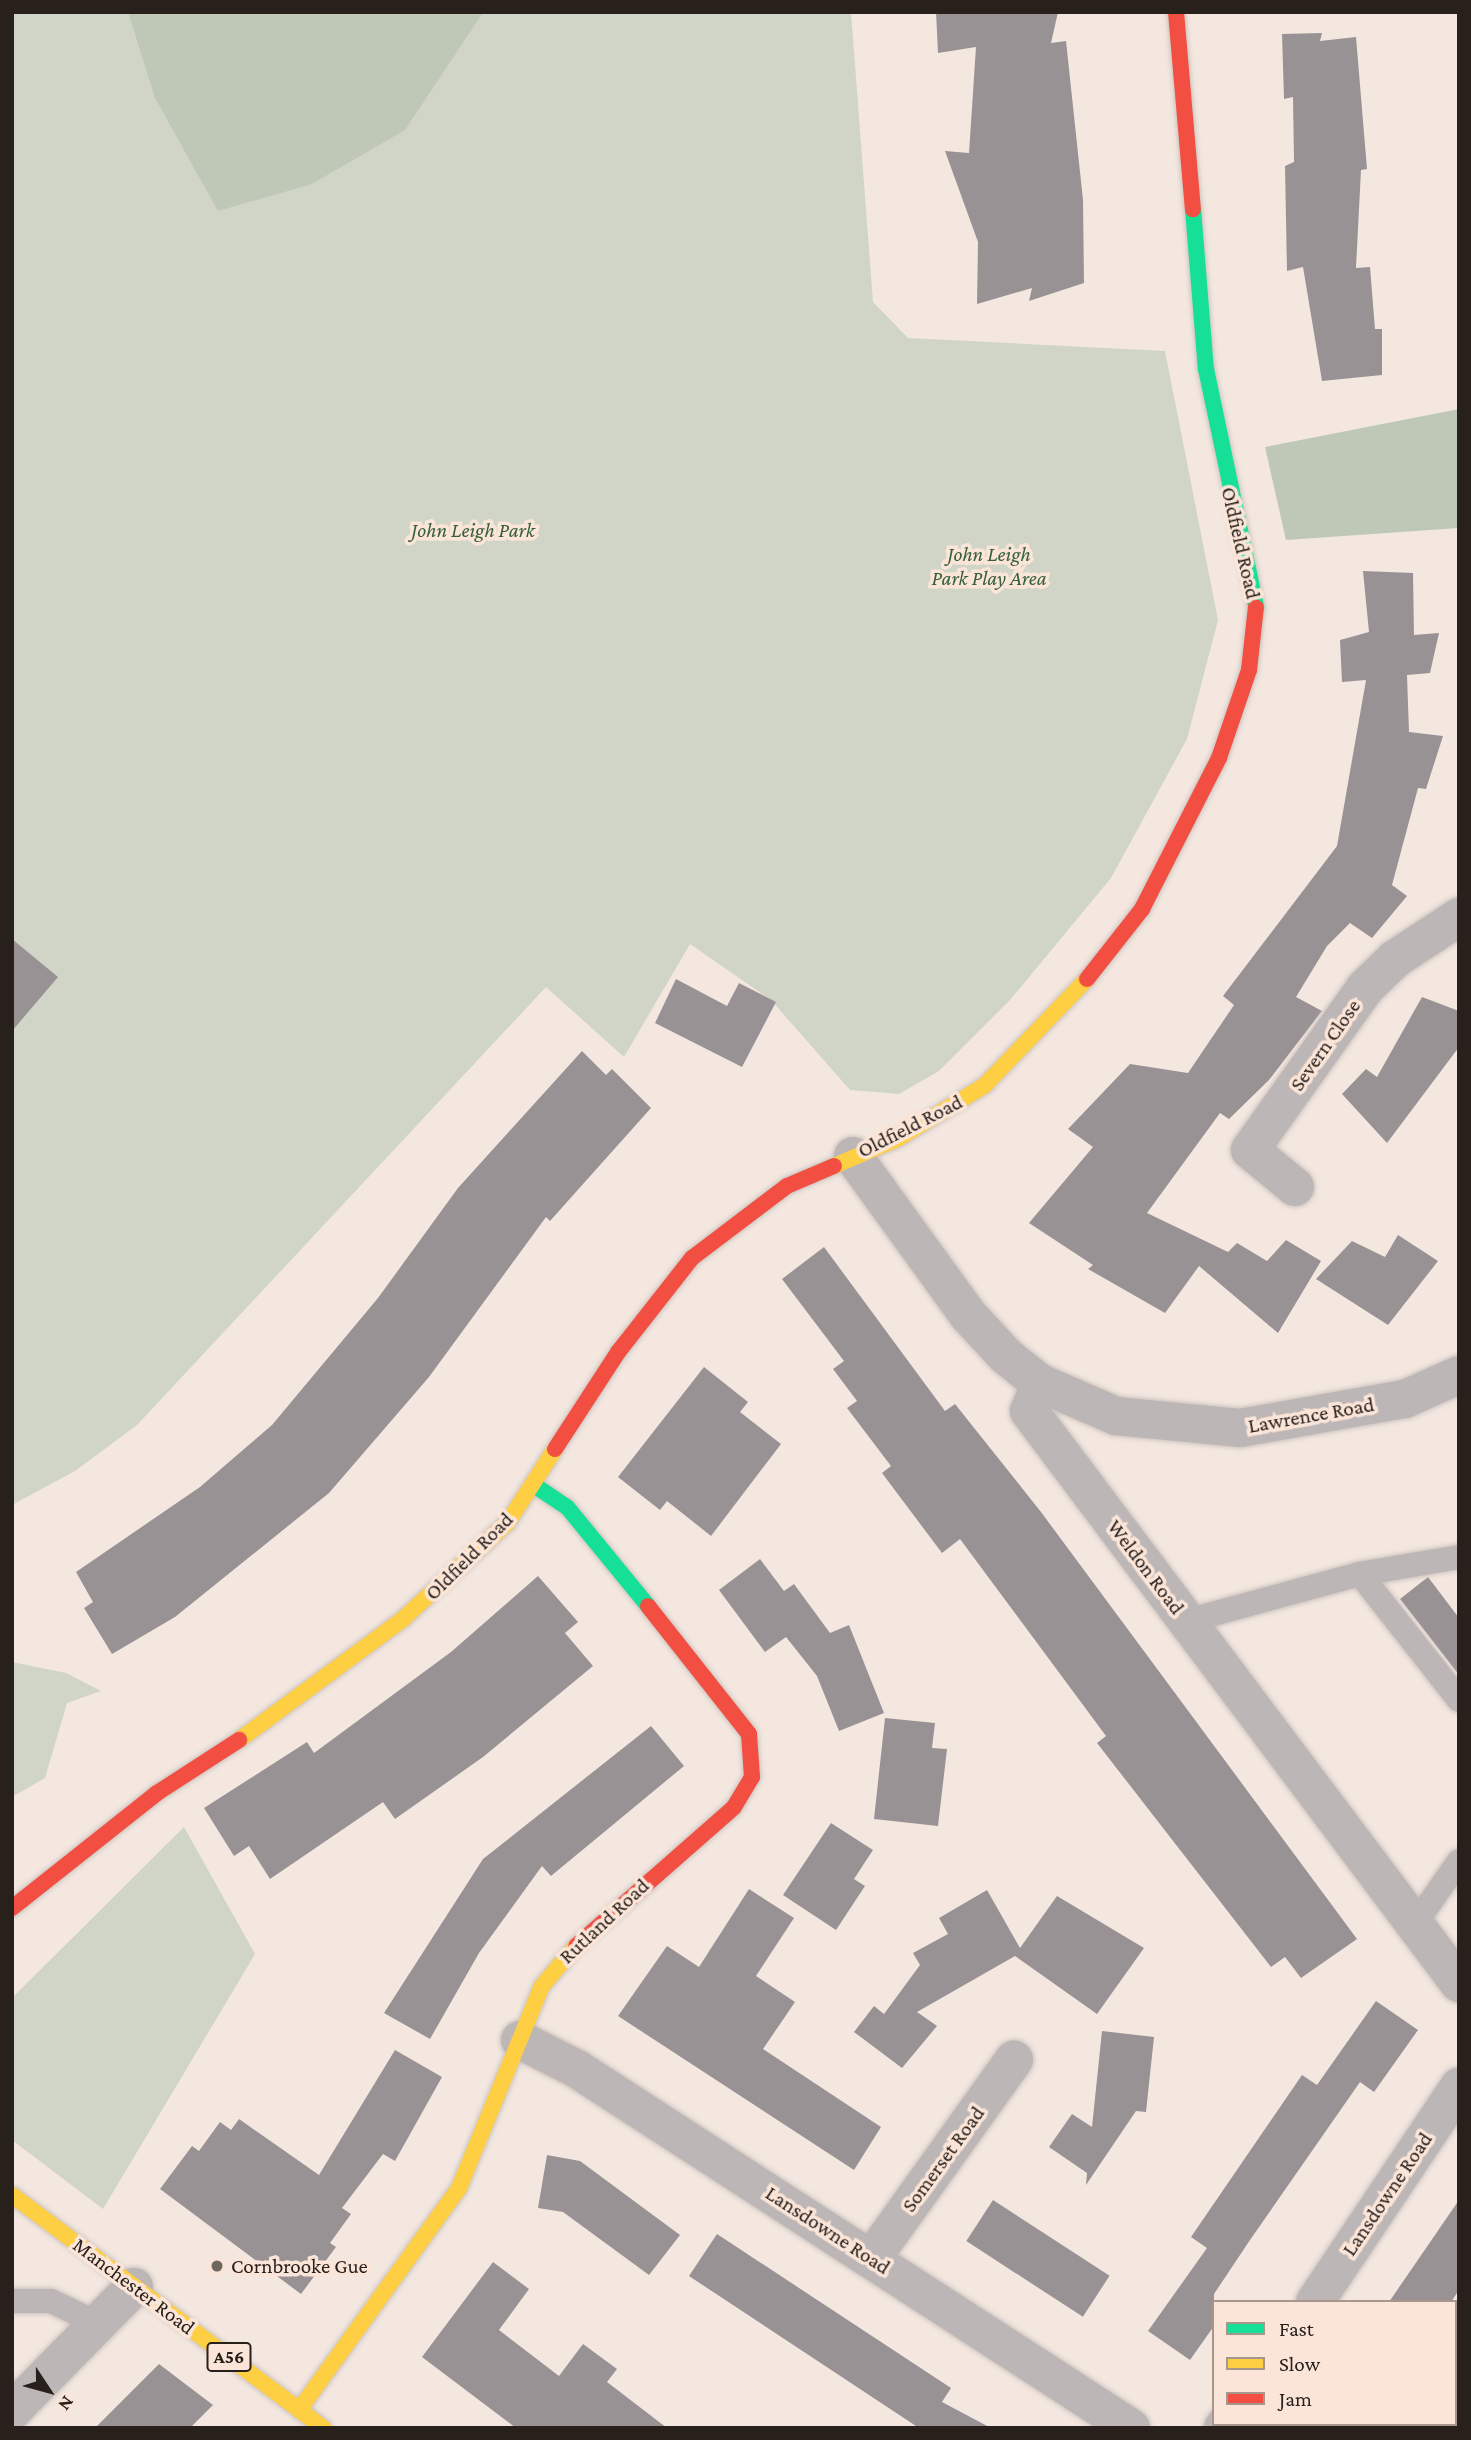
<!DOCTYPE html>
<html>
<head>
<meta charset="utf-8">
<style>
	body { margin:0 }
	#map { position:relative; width:1471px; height:2440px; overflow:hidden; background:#f3e7e0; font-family:"Crimson Pro",serif }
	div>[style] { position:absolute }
	.green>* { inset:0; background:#d0d5c8 }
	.forest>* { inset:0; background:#bfc8b7 }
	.building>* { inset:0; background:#999295; transform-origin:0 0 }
	.roads { filter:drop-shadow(0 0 2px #cdc4be) drop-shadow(0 0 2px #cdc4be) }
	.lane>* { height:24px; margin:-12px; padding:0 12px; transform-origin:12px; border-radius:12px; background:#bdb6b6 }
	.street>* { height:38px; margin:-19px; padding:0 19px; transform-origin:19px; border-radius:19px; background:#bdb6b6 }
	.fast>* { height:16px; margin:-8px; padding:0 8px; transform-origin:8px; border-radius:8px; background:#16e098 }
	.slow>* { height:16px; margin:-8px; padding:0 8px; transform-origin:8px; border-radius:8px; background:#ffcf43 }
	.jam>* { height:16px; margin:-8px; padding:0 8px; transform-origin:8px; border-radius:8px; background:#f24e42 }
	.dots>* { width:19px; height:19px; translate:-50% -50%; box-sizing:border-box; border:4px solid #fbe5d8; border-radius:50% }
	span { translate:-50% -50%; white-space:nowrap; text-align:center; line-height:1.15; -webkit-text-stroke:7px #fbe5d8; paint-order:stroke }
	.shield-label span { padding:2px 5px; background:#fbe5d8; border:2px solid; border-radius:5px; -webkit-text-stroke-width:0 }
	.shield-label { font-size:19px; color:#28201b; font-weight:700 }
	.park-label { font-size:21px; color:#35603a; font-style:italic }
	.street-label { font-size:21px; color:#28201b }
	.poi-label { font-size:21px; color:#28201b }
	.left { translate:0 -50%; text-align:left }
	.frame { position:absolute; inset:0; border:14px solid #28201b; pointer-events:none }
	.legend { position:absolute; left:1212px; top:2300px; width:245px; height:126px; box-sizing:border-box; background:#fbe5d8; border:2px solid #a7968c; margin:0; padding:9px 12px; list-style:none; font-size:21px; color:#28201b }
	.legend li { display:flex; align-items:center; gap:14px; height:35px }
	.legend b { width:35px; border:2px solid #a7968c }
	.north { position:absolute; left:14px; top:2356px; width:70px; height:70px; -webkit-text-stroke:5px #fbe5d8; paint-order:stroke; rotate:126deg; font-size:19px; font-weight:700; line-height:28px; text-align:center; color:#28201b }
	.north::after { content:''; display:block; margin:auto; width:24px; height:32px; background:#28201b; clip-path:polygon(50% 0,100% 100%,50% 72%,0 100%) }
</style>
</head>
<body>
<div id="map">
	<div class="green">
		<i style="clip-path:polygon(12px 12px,851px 12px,873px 302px,908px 338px,1165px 351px,1218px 620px,1187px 739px,1111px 878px,1010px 1000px,939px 1071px,899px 1094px,850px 1090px,771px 1000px,690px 944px,624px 1057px,546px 987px,137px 1425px,75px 1471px,12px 1505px)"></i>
		<i style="clip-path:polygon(12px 1662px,66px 1673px,101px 1691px,67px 1703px,45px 1778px,12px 1797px)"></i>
		<i style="clip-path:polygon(184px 1827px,255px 1954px,103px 2209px,12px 2140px,12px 1998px)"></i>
	</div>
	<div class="forest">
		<i style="clip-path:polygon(128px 12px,482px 12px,482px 14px,405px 130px,312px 184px,218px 211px,155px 98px)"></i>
		<i style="clip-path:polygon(1459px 409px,1459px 528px,1286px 540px,1265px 447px)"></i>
	</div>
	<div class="building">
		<i style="clip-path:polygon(936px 12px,1058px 12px,1051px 43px,1066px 41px,1083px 200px,1084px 283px,1029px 301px,1032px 288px,977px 304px,978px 242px,945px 151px,969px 153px,976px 47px,938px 53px)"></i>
		<i style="clip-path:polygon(1322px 33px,1320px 41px,1356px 37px,1367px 169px,1361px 170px,1356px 268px,1370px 267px,1375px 329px,1382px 329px,1382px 375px,1322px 381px,1303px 267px,1287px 271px,1285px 166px,1294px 162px,1293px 97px,1284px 99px,1282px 34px)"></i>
		<i style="clip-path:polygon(1363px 571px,1413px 573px,1414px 635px,1439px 633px,1430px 673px,1407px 675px,1409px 732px,1443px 736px,1426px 789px,1418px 788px,1392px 885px,1407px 896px,1372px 938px,1350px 923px,1327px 946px,1296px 997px,1322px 1011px,1269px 1080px,1229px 1119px,1220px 1113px,1147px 1213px,1228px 1252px,1237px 1243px,1267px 1261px,1286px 1240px,1321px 1261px,1278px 1333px,1199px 1266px,1165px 1313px,1088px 1269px,1093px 1265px,1029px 1223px,1093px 1147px,1068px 1129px,1130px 1064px,1188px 1073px,1234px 1005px,1223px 996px,1337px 846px,1366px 680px,1342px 682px,1340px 640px,1369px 632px)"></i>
		<i style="clip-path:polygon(12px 939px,58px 977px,12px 1031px)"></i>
		<i style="clip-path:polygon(676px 979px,727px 1006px,739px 983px,776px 1002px,742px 1067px,655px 1023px)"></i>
		<i style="clip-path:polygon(1422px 997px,1459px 1011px,1459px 1047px,1387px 1143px,1342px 1094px,1366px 1069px,1377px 1077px)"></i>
		<i style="clip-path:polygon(582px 1051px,606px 1075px,612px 1069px,651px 1108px,550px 1221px,546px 1217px,429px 1377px,329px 1493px,175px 1617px,112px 1654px,84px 1608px,93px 1602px,76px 1572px,200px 1487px,272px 1425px,378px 1298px,458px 1188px)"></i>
		<i style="clip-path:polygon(1398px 1235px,1438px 1261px,1388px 1325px,1316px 1279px,1352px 1241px,1385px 1257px)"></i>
		<i style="clip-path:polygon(824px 1247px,945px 1411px,955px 1404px,1041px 1512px,1357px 1939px,1301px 1978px,1285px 1957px,1271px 1967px,1097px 1743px,1106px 1736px,960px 1539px,942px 1553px,882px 1473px,891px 1466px,847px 1408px,857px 1401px,833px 1369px,844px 1361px,782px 1279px)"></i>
		<i style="clip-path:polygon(704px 1367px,748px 1402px,740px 1412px,781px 1444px,711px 1536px,667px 1501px,660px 1510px,618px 1477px)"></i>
		<i style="clip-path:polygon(760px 1559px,784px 1591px,794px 1584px,830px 1633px,849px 1625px,884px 1713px,839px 1731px,817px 1676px,786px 1637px,765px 1652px,719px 1590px)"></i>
		<i style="clip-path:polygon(538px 1576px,578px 1622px,565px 1633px,593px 1666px,483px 1757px,395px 1819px,383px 1802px,270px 1879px,249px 1846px,234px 1856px,204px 1808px,307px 1742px,314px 1753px,451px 1652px)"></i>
		<i style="clip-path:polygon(1428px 1577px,1459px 1618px,1459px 1675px,1400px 1599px)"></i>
		<i style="clip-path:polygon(885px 1718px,935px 1723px,932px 1748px,947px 1749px,938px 1826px,874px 1819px)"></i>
		<i style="clip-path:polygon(651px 1726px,684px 1766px,551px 1876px,542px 1866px,479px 1953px,430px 2039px,384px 2013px,483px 1859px)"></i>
		<i style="clip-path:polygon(831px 1823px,873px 1850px,854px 1879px,865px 1886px,836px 1930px,783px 1895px)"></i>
		<i style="clip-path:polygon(749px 1889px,794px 1918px,756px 1976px,795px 2002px,763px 2049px,881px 2127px,854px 2170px,618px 2016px,667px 1946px,699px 1967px)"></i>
		<i style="clip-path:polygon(987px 1890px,1020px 1948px,1057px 1896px,1144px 1948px,1097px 2014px,1015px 1956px,917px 2012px,937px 2026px,902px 2068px,854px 2032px,874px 2006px,884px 2014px,920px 1965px,913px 1953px,948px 1934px,939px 1918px)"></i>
		<i style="clip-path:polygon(1376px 2001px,1418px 2030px,1374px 2092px,1360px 2082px,1250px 2240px,1214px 2294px,1214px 2326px,1190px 2360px,1148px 2331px,1207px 2248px,1191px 2237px,1302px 2075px,1317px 2085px)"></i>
		<i style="clip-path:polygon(1102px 2031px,1154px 2037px,1146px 2112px,1136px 2111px,1086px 2185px,1087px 2173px,1049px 2147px,1072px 2114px,1092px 2127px)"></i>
		<i style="clip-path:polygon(395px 2050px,442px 2077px,395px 2161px,383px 2154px,342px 2208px,351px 2214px,330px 2243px,336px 2247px,301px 2294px,160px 2189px,192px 2146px,199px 2151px,220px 2122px,231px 2130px,239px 2119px,319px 2175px)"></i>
		<i style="clip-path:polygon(547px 2155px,580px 2161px,680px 2235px,649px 2275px,563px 2212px,538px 2208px)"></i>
		<i style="left:993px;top:2200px;width:139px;height:49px;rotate:33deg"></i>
		<i style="clip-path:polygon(1459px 2200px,1459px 2290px,1451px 2302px,1389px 2302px)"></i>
		<i style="clip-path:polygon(717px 2234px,951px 2388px,942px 2402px,991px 2428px,919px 2428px,689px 2276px)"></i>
		<i style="clip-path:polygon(493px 2262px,529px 2289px,499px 2330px,559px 2376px,583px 2344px,617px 2369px,607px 2382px,667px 2428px,516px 2428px,422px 2357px)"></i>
		<i style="clip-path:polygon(159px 2364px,213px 2405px,190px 2428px,95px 2428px)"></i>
	</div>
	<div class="roads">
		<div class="lane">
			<i style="left:1459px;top:1557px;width:100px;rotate:170.3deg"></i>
			<i style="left:1360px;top:1574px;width:160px;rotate:51.8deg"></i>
			<i style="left:1187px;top:1621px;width:179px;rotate:-15.2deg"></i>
			<i style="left:1413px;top:1927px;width:80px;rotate:-55.1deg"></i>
			<i style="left:12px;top:2301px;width:39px"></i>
			<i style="left:51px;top:2301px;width:53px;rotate:25.6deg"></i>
		</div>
		<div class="street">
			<i style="left:853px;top:1156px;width:198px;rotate:54.1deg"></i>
			<i style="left:969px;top:1316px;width:54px;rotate:47.2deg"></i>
			<i style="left:1006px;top:1356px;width:43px;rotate:38.5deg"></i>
			<i style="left:1040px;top:1383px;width:83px;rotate:23.5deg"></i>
			<i style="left:1116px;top:1416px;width:125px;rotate:5.5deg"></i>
			<i style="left:1240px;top:1428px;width:168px;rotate:-10deg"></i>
			<i style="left:1405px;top:1399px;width:59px;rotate:-24deg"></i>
			<i style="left:1295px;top:1187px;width:58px;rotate:-140.6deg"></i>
			<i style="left:1250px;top:1150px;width:199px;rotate:-54.6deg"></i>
			<i style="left:1365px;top:988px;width:42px;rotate:-44deg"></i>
			<i style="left:1395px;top:959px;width:77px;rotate:-33.3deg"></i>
			<i style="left:1040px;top:1383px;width:30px;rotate:111deg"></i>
			<i style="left:1029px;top:1411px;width:716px;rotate:53.07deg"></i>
			<i style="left:520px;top:2040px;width:64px;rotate:27deg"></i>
			<i style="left:577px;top:2069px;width:660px;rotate:32.94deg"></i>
			<i style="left:872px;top:2258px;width:244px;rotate:-54.4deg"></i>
			<i style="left:1315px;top:2302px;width:259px;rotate:-56.2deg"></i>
			<i style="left:12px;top:2411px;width:174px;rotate:-45.5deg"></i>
			<i style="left:1223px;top:2428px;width:5px;rotate:-53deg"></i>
		</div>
		<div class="fast">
			<i style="left:1193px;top:209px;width:161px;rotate:85.4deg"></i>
			<i style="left:1206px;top:369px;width:243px;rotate:78.1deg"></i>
			<i style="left:534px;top:1485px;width:40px;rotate:34deg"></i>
			<i style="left:567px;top:1507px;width:128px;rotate:50.7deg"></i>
		</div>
		<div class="slow">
			<i style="left:834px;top:1166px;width:71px;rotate:-23.3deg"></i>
			<i style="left:899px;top:1138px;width:101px;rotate:-31.6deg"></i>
			<i style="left:985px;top:1085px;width:147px;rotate:-46.1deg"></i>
			<i style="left:239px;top:1740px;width:204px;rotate:-36.4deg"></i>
			<i style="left:403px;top:1619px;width:143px;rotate:-42.7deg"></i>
			<i style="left:508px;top:1522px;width:87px;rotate:-57.2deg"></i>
			<i style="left:12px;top:2195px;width:389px;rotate:36.8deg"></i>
			<i style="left:299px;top:2410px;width:274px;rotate:-54.2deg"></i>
			<i style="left:459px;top:2188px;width:218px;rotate:-67.7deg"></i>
			<i style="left:542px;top:1986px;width:52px;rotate:-49.6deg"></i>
		</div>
		<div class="jam">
			<i style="left:1176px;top:12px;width:198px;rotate:85.1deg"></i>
			<i style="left:1087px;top:979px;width:89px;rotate:-51.8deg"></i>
			<i style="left:1142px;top:909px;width:169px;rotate:-63deg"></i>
			<i style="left:1219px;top:758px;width:93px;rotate:-71.2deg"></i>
			<i style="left:1249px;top:670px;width:63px;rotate:-83.7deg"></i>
			<i style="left:555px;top:1449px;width:117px;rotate:-56.9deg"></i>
			<i style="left:619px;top:1351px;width:118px;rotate:-51.9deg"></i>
			<i style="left:692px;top:1258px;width:119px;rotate:-37.2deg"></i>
			<i style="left:787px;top:1186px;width:51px;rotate:-23.1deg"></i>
			<i style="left:12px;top:1908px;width:185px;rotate:-38.4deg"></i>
			<i style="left:157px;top:1793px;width:98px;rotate:-32.9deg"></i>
			<i style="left:576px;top:1946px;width:210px;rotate:-41.3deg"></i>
			<i style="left:734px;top:1807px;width:35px;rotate:-59deg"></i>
			<i style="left:752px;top:1777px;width:43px;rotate:-94deg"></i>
			<i style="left:749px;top:1734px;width:163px;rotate:-128.3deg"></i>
		</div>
	</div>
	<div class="dots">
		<i style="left:217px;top:2266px;background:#6f6660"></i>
	</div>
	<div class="shield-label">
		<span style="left:229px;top:2357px">A56</span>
	</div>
	<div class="park-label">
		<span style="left:473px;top:530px">John Leigh Park</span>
		<span style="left:989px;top:566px">John Leigh<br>Park Play Area</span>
	</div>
	<div class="street-label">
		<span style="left:1241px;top:543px;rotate:77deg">Oldfield Road</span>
		<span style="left:1325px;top:1045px;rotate:-55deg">Severn Close</span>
		<span style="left:910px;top:1126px;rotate:-27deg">Oldfield Road</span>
		<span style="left:1311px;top:1415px;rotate:-10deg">Lawrence Road</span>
		<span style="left:469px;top:1556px;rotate:-45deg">Oldfield Road</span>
		<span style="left:1146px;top:1567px;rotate:53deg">Weldon Road</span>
		<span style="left:604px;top:1921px;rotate:-43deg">Rutland Road</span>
		<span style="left:943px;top:2159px;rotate:-54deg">Somerset Road</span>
		<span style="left:1387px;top:2194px;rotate:-56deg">Lansdowne Road</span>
		<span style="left:828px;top:2230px;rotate:33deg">Lansdowne Road</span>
		<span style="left:134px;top:2286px;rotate:37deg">Manchester Road</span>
	</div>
	<div class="poi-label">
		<span class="left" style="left:231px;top:2266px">Cornbrooke Gue</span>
	</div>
	<div class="frame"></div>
	<ul class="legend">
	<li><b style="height:9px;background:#16e098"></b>Fast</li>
	<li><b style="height:9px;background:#ffcf43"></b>Slow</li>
	<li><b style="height:9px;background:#f24e42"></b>Jam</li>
	</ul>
	<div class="north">N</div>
</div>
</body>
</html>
